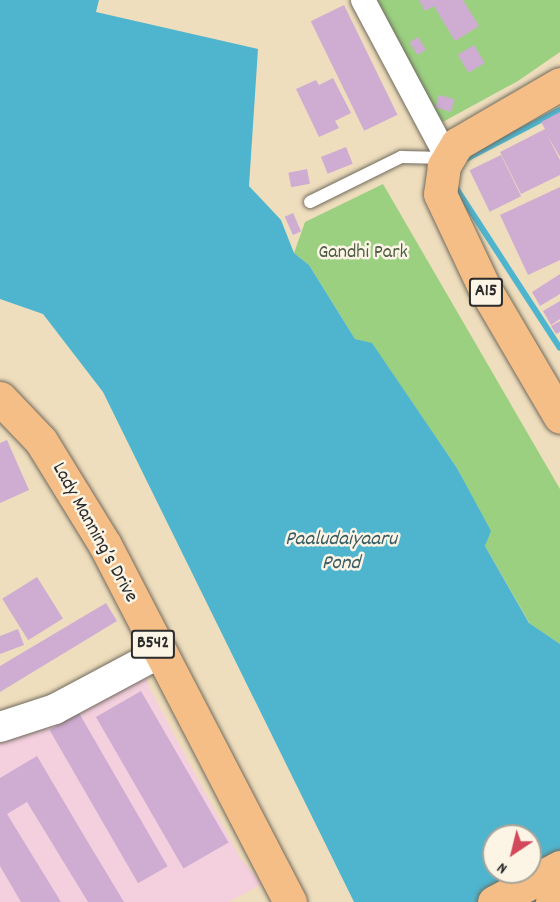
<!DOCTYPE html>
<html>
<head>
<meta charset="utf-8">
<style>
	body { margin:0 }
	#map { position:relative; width:560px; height:902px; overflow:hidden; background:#efdebd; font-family:Dekko,sans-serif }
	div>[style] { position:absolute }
	.built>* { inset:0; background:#f4cfde }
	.green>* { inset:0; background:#9bd081 }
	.water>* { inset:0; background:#4fb5ce }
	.stream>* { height:6px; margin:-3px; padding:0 3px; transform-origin:3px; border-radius:3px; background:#4fb5ce }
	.building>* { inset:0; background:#cfacd2; transform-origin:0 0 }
	.roads { filter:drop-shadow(0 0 2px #706a5e) drop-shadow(0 0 2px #706a5e) }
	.service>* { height:12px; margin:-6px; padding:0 6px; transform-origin:6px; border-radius:6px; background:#fff }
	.minor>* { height:24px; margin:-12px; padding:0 12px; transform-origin:12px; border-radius:12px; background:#fff }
	.tertiary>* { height:30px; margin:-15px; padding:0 15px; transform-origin:15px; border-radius:15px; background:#fff }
	.primary>* { height:33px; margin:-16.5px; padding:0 16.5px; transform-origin:16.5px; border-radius:16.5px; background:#f5be86 }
	.trunk>* { height:33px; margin:-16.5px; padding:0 16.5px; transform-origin:16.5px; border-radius:16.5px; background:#f5be86 }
	span { translate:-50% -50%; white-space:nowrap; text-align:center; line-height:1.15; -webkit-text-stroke:5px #fcf5e5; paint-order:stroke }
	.shield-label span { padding:2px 4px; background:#fcf5e5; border:2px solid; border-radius:4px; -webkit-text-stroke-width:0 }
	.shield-label { font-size:18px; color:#2b2b2b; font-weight:700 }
	.park-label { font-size:20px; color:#4d5d45 }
	.street-label { font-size:20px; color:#2b2b2b }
	.water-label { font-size:21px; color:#385b64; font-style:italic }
	.north { position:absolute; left:482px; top:824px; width:60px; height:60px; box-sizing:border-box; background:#fcf5e5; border:2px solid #a8a49b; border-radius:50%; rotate:215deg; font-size:16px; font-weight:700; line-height:24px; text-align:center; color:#2b2b2b }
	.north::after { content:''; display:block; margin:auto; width:21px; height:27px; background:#d1495b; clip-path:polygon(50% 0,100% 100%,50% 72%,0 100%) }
</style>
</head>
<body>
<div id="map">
	<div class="built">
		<i style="clip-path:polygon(137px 649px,150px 689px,240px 858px,262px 884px,229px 902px,0 902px,0 730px)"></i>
	</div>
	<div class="green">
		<i style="clip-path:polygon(376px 0,560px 0,560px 52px,518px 81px,441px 123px)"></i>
		<i style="clip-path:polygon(383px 184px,560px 489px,560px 644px,530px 624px,485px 546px,490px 531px,457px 468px,372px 344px,355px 339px,309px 265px,294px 253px,305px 222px)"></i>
	</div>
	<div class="water">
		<i style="clip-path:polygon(evenodd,0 0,99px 0,96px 12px,258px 49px,249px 186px,281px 220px,294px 253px,309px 265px,355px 339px,372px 343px,457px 468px,491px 531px,485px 546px,529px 623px,560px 644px,560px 902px,354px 902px,103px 392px,43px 314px,0 299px,0 0,494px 836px,530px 836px,530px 872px,494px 872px,494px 836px)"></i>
	</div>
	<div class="stream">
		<i style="left:462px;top:161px;width:110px;rotate:-27.5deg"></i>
		<i style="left:454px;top:185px;width:194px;rotate:57deg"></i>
	</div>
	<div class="building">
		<i style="clip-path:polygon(419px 0,463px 0,479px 26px,455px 41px,434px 6px,425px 11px)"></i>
		<i style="left:344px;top:5px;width:122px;height:37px;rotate:64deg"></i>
		<i style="left:418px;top:37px;width:15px;height:10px;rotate:58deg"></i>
		<i style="left:474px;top:45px;width:21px;height:19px;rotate:59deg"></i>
		<i style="clip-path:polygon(333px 78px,351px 113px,335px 121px,339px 128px,319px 137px,296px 89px,316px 80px,319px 85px)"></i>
		<i style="left:439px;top:95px;width:16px;height:13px;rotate:15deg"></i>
		<i style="clip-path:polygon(560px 112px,560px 157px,547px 135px,560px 160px,560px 175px,521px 194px,500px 152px,545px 129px,541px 122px)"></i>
		<i style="left:346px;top:147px;width:18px;height:27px;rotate:68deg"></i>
		<i style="left:501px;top:155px;width:46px;height:35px;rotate:64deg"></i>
		<i style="left:307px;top:169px;width:15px;height:19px;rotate:79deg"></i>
		<i style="clip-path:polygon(560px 187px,560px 260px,528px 275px,500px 215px)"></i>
		<i style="left:293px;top:213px;width:20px;height:9px;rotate:66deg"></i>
		<i style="clip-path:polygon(560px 274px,560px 294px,540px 306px,532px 292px)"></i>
		<i style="clip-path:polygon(560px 301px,560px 319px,551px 325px,543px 311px)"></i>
		<i style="clip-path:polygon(560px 321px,560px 332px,556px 334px,551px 326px)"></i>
		<i style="clip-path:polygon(7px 440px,29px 490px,0 503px,0 443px)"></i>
		<i style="left:37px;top:577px;width:49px;height:41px;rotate:58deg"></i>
		<i style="clip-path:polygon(106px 603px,117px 621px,0 692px,0 666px)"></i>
		<i style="clip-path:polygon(18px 629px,24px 645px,0 654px,0 636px)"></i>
		<i style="left:141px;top:691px;width:175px;height:52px;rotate:60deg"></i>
		<i style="left:79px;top:713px;width:177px;height:34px;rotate:60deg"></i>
		<i style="clip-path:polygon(37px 756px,83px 834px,124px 902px,88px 902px,27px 802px,7px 814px,61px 902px,21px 902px,0 866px,0 778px)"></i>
	</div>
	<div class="roads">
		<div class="service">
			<i style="left:310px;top:202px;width:102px;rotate:-26.3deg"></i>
			<i style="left:401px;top:157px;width:46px;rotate:1.2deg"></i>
		</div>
		<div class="minor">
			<i style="left:363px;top:0;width:180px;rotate:61.9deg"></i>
		</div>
		<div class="tertiary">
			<i style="left:0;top:727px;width:58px;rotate:-18.1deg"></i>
			<i style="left:55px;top:709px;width:117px;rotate:-28.1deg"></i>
		</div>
		<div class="primary">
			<i style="left:0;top:398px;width:59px;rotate:46.4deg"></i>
			<i style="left:41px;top:441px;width:122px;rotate:58.4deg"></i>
			<i style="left:105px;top:545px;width:402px;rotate:62.6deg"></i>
		</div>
		<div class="trunk">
			<i style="left:560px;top:84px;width:119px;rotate:149.8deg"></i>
			<i style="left:457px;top:144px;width:26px;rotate:121deg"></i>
			<i style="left:444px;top:166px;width:28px;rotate:98deg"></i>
			<i style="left:440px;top:194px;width:105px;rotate:64.7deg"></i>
			<i style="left:485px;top:289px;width:148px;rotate:59.6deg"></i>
			<i style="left:494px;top:902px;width:75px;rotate:-27.9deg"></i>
			<i style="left:552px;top:902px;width:9px;rotate:-27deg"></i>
		</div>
	</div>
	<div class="shield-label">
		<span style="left:486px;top:292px">A15</span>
		<span style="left:153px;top:644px">B542</span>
	</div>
	<div class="park-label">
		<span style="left:363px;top:253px">Gandhi Park</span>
	</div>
	<div class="street-label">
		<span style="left:94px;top:533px;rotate:61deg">Lady Manning’s Drive</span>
	</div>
	<div class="water-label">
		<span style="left:341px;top:552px">Paaludaiyaaru<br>Pond</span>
	</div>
	<div class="north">N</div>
</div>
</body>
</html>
